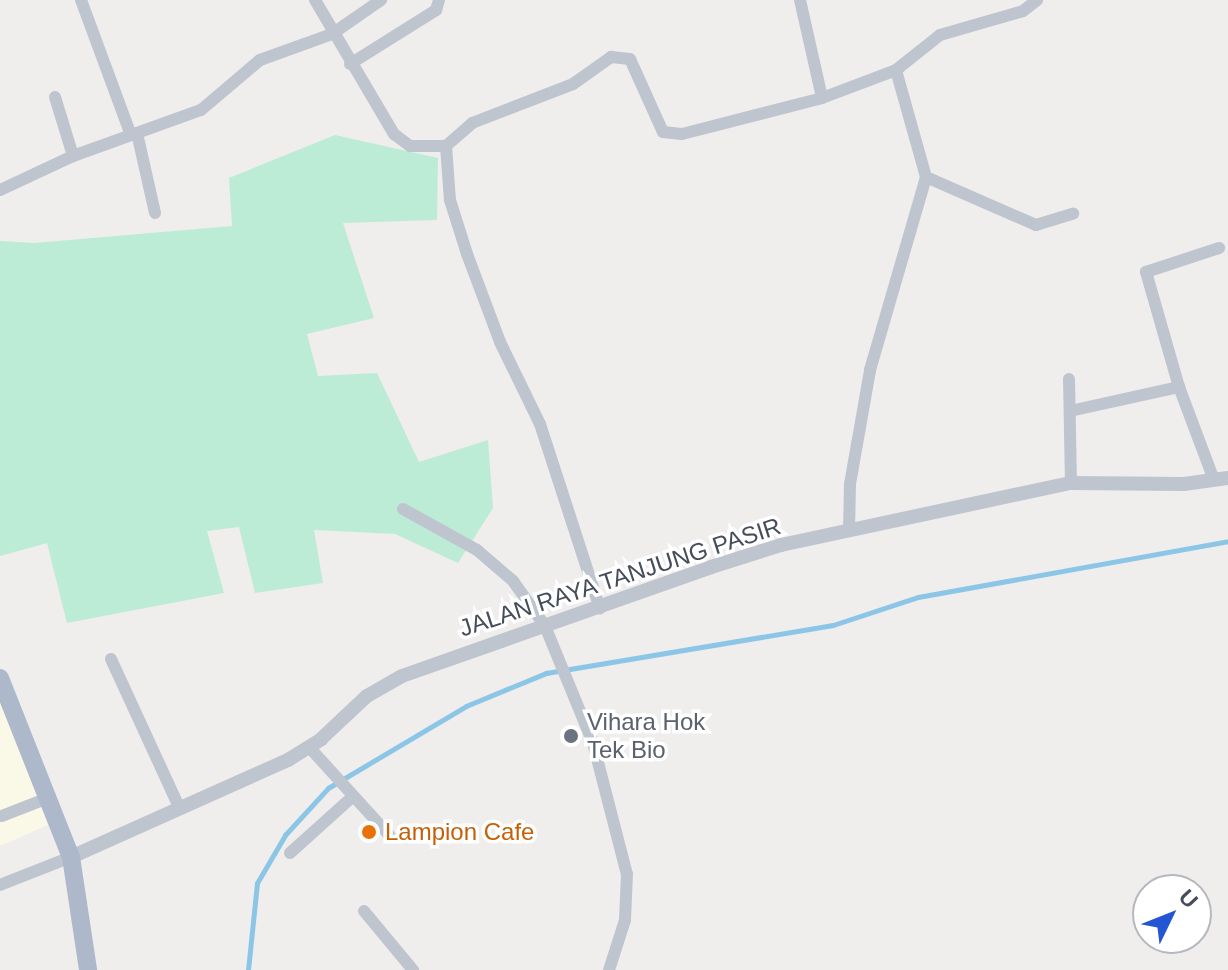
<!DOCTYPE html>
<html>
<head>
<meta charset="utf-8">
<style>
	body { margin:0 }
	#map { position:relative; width:1228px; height:970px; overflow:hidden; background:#f0eded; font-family:Arial,sans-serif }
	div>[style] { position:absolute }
	.commercial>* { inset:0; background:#faf8e6 }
	.green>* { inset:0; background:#bdecd6 }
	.stream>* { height:5px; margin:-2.5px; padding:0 2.5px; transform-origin:2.5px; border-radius:2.5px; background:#8cc6e6 }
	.minor>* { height:12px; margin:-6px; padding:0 6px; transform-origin:6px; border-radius:6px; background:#bec5cf }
	.tertiary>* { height:14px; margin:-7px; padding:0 7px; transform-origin:7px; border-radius:7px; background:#bec5cf }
	.primary>* { height:18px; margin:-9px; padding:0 9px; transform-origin:9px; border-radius:9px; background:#aeb8cb }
	.dots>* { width:22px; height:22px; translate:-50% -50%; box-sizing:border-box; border:4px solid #fff; border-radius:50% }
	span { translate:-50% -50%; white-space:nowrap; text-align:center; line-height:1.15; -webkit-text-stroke:7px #fff; paint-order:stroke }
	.street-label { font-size:24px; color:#464d59 }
	.worship-label { font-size:24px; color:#5b616d }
	.left { translate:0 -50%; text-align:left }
	.food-label { font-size:24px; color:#c56008 }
	.north { position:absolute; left:1132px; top:874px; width:80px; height:80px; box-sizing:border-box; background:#fff; border:2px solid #b5b8bd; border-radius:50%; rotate:47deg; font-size:22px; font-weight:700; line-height:32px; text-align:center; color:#464d59 }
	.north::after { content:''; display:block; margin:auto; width:28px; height:36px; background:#2355d4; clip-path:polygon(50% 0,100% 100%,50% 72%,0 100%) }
</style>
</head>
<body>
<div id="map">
	<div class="commercial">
		<i style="clip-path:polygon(0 701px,48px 825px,0 846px)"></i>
	</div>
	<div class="green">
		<i style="clip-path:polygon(335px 135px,438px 158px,437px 220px,343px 223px,374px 318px,307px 334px,318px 376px,377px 373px,419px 462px,488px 440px,493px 508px,458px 563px,395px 534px,314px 530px,323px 583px,255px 593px,239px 527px,207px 531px,224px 593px,67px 623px,47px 543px,0 556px,0 241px,34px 243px,232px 226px,229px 178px)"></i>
	</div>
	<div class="stream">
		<i style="left:248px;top:970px;width:87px;rotate:-84.1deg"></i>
		<i style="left:257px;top:883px;width:56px;rotate:-59.7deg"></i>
		<i style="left:285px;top:835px;width:64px;rotate:-47.5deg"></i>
		<i style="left:328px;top:788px;width:161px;rotate:-30.7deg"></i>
		<i style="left:466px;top:706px;width:87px;rotate:-22.4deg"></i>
		<i style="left:546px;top:673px;width:291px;rotate:-9.5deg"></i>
		<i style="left:833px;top:625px;width:89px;rotate:-18.2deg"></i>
		<i style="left:918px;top:597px;width:315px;rotate:-10.2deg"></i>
	</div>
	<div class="minor">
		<i style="left:81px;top:0;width:144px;rotate:69.7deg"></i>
		<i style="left:315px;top:0;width:156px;rotate:59.5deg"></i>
		<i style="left:394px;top:134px;width:20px;rotate:37deg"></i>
		<i style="left:410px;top:146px;width:36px"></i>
		<i style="left:446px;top:146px;width:54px;rotate:85.8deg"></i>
		<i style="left:450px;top:200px;width:57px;rotate:72.5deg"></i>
		<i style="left:467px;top:254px;width:94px;rotate:69.4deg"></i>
		<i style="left:500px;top:342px;width:91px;rotate:64deg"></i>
		<i style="left:540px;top:424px;width:194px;rotate:72deg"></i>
		<i style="left:800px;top:0;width:100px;rotate:77.3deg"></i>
		<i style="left:350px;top:64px;width:102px;rotate:-32.1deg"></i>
		<i style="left:436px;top:10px;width:10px;rotate:-73deg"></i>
		<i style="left:55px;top:97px;width:62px;rotate:73deg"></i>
		<i style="left:137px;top:133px;width:82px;rotate:77.3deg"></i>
		<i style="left:446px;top:146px;width:35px;rotate:-41deg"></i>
		<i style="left:472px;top:123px;width:108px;rotate:-21.1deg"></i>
		<i style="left:573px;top:84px;width:47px;rotate:-35.4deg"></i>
		<i style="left:611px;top:57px;width:19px;rotate:6deg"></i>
		<i style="left:630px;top:59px;width:80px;rotate:65.7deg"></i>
		<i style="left:663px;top:132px;width:19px;rotate:6deg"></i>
		<i style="left:682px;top:134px;width:145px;rotate:-14.4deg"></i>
		<i style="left:822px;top:98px;width:79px;rotate:-20.7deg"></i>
		<i style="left:896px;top:70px;width:56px;rotate:-38.5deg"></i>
		<i style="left:940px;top:35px;width:86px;rotate:-16.1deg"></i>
		<i style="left:1023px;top:11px;width:18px;rotate:-38deg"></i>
		<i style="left:926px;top:177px;width:120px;rotate:23.6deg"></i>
		<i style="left:1036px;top:225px;width:39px;rotate:-17deg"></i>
		<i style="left:0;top:190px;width:81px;rotate:-25deg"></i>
		<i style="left:73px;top:156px;width:136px;rotate:-19.8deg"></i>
		<i style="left:201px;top:110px;width:77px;rotate:-40.3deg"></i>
		<i style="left:260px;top:60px;width:77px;rotate:-19.9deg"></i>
		<i style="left:332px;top:34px;width:60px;rotate:-34.8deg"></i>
		<i style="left:1069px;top:379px;width:104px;rotate:88.9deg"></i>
		<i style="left:1070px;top:411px;width:112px;rotate:-12.4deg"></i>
		<i style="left:1214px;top:480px;width:99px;rotate:-110.6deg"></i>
		<i style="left:1179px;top:387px;width:120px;rotate:-106deg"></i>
		<i style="left:1146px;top:272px;width:77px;rotate:-18.2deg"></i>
		<i style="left:403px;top:509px;width:85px;rotate:29deg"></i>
		<i style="left:477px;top:550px;width:48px;rotate:40.7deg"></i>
		<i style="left:513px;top:581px;width:55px;rotate:54.6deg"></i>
		<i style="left:545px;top:626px;width:126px;rotate:67.7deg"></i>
		<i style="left:593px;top:743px;width:135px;rotate:75.5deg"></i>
		<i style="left:627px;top:874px;width:46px;rotate:92.5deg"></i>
		<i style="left:625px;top:920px;width:52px;rotate:107.7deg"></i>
		<i style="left:849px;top:531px;width:47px;rotate:-88.8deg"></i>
		<i style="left:850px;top:484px;width:116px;rotate:-80deg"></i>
		<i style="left:870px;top:370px;width:201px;rotate:-73.8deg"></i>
		<i style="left:926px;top:177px;width:111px;rotate:-105.7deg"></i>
		<i style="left:111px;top:659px;width:165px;rotate:65.3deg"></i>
		<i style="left:309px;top:747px;width:120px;rotate:47.7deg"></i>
		<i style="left:2px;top:816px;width:49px;rotate:-21.4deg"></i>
		<i style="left:290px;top:853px;width:82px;rotate:-42deg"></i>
		<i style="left:0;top:885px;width:76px;rotate:-21.5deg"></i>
		<i style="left:364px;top:911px;width:77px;rotate:50.3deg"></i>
	</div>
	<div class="tertiary">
		<i style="left:71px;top:857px;width:238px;rotate:-24.1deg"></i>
		<i style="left:288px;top:760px;width:39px;rotate:-32deg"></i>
		<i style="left:321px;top:739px;width:63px;rotate:-43.1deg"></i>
		<i style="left:367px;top:696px;width:40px;rotate:-29.7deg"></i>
		<i style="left:402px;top:676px;width:328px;rotate:-19.4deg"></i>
		<i style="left:711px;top:567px;width:73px;rotate:-17.4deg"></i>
		<i style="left:781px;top:545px;width:297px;rotate:-12.1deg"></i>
		<i style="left:1071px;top:483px;width:113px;rotate:0.5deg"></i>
		<i style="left:1184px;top:484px;width:44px;rotate:-7.8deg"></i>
	</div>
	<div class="primary">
		<i style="left:0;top:678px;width:193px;rotate:68.4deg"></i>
		<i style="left:71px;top:857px;width:114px;rotate:81.4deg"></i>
	</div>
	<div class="dots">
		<i style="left:571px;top:736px;background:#6b7280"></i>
		<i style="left:369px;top:832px;background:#e8710a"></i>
	</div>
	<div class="street-label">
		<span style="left:620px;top:577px;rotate:-18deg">JALAN RAYA TANJUNG PASIR</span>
	</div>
	<div class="worship-label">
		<span class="left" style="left:587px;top:736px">Vihara Hok<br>Tek Bio</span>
	</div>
	<div class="food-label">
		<span class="left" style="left:385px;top:832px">Lampion Cafe</span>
	</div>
	<div class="north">U</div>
</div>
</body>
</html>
